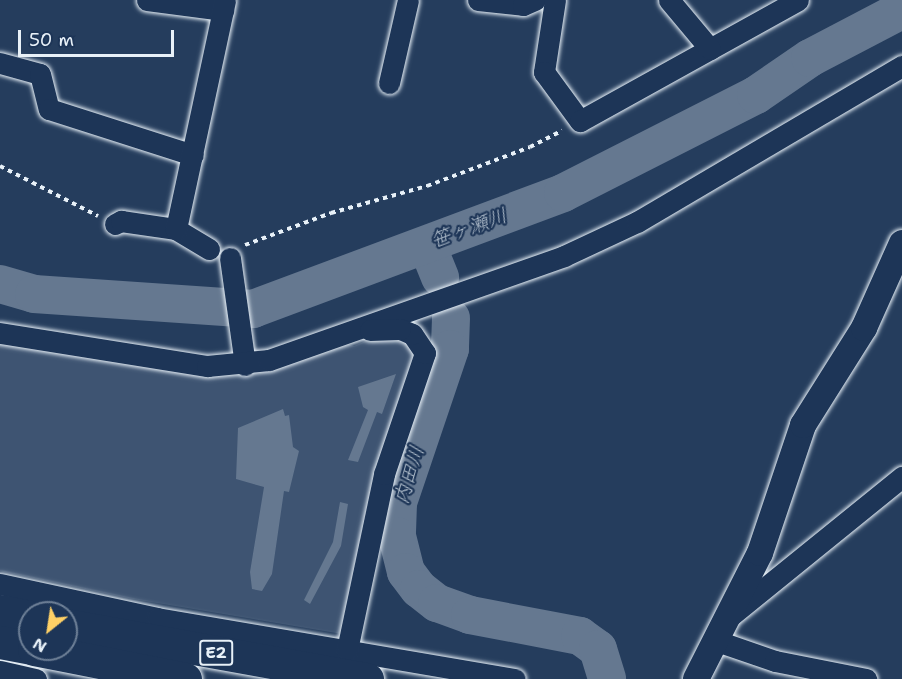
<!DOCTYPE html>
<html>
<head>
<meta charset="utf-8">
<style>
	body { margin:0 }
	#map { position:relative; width:902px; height:679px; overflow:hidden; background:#253d5d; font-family:"Shantell Sans","Klee One",sans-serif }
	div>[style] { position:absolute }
	.green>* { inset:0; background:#3e5472 }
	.water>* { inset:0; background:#657890 }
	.river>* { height:38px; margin:-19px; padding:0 19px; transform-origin:19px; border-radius:19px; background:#657890 }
	.path>* { height:4px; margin-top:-2px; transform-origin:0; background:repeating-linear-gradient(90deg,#e8f1f8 0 4.5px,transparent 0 9px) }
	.roads { filter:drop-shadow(0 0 2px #e8f1f8) drop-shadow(0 0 2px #e8f1f8) }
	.minor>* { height:21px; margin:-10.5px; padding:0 10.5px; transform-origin:10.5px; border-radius:10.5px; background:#1d3557 }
	.tertiary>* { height:26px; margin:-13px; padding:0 13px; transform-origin:13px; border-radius:13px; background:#1d3557 }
	.motorway>* { height:33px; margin:-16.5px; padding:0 16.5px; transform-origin:16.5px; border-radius:16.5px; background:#1d3557 }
	span { translate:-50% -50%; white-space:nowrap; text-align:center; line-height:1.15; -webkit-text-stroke:4.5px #1d3557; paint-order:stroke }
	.shield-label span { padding:2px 4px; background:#1d3557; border:2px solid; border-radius:4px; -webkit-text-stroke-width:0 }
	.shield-label { font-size:16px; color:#e8f1f8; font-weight:700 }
	.water-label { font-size:20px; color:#b4c1ce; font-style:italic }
	.north { position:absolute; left:18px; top:601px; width:60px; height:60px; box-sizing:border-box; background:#1d3557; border:2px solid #6e8097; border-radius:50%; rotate:210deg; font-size:16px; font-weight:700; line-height:24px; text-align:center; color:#e8f1f8 }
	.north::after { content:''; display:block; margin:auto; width:21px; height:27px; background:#ffd166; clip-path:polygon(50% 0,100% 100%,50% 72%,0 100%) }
	.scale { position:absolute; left:18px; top:30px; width:156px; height:27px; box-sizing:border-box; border:3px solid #e8f1f8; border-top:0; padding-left:8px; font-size:18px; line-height:21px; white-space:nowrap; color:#e8f1f8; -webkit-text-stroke:4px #1d3557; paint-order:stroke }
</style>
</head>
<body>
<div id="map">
	<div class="green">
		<i style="clip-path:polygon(380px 335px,398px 335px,420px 355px,342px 634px,133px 599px,0 571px,0 339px,216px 373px,335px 341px,354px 346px)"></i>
	</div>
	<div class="water">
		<i style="clip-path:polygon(396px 374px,382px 414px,377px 412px,358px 462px,348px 460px,368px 410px,363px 407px,358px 387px)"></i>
		<i style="clip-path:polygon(283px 409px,285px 416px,289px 415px,293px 447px,299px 451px,289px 492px,284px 491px,272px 574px,262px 591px,252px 589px,250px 572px,264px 487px,236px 479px,238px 428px)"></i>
		<i style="clip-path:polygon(340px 502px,348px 504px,341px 546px,310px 604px,304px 600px,333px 542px)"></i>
	</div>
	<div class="river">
		<i style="left:427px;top:245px;width:35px;rotate:68deg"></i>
		<i style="left:0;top:284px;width:35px;rotate:16deg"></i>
		<i style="left:34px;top:294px;width:220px;rotate:3.9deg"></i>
		<i style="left:253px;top:309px;width:331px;rotate:-20.5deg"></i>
		<i style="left:563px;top:193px;width:216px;rotate:-26.9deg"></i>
		<i style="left:756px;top:95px;width:65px;rotate:-34.4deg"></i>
		<i style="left:810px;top:58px;width:104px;rotate:-27.6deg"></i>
		<i style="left:451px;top:318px;width:31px;rotate:92deg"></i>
		<i style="left:450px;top:349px;width:163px;rotate:108.7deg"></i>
		<i style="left:398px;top:503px;width:33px;rotate:92deg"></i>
		<i style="left:397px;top:536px;width:37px;rotate:76deg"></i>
		<i style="left:406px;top:572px;width:21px;rotate:53deg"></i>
		<i style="left:419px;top:589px;width:23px;rotate:38deg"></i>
		<i style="left:437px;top:603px;width:35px;rotate:20deg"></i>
		<i style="left:470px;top:615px;width:112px;rotate:10.8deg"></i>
		<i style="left:580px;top:636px;width:22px;rotate:36deg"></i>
		<i style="left:598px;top:649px;width:31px;rotate:73deg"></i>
	</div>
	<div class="path">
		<i style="left:0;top:166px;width:110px;rotate:27deg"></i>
		<i style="left:245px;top:245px;width:92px;rotate:-20.4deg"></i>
		<i style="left:331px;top:213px;width:100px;rotate:-15.7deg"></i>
		<i style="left:427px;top:186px;width:110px;rotate:-20.7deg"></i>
		<i style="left:530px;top:147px;width:36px;rotate:-27deg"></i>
	</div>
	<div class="roads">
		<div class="minor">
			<i style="left:147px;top:0;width:77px;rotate:7.5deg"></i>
			<i style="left:478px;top:0;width:45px;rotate:6.3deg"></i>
			<i style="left:523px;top:5px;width:13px;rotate:-23deg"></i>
			<i style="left:555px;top:0;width:73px;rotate:98.7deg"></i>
			<i style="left:544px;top:72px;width:61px;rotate:53.7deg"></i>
			<i style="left:580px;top:121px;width:249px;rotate:-29deg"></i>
			<i style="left:669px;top:0;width:64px;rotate:50.1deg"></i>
			<i style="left:0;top:63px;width:41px;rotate:15.4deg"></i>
			<i style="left:40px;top:74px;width:36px;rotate:76deg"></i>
			<i style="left:49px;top:109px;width:151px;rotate:17.7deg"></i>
			<i style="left:389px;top:83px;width:85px;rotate:-77.1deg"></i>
			<i style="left:115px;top:224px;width:7px;rotate:-27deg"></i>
			<i style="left:121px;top:221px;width:56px;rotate:8.3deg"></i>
			<i style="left:209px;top:249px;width:39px;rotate:-149deg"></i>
			<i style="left:176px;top:229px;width:234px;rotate:-77.9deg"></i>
			<i style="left:230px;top:258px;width:108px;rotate:82deg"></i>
			<i style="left:0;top:333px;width:210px;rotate:9.1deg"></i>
			<i style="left:207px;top:366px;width:62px;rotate:-5.5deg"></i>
			<i style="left:269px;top:360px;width:313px;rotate:-19.4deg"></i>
			<i style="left:564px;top:256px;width:81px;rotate:-25deg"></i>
			<i style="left:637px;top:222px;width:308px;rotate:-30.5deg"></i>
			<i style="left:0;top:584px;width:161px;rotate:12.2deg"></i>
			<i style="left:157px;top:618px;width:363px;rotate:9.7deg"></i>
			<i style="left:729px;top:617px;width:223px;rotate:-39deg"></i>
			<i style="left:717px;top:641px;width:61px;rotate:19deg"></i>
			<i style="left:775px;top:661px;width:93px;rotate:11.2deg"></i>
			<i style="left:347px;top:650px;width:180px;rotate:-78.1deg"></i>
			<i style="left:384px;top:474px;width:128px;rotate:-71.3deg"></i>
			<i style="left:425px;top:353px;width:23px;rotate:-124deg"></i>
			<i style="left:412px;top:334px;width:13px;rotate:-157deg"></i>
			<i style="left:400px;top:329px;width:30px;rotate:178deg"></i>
			<i style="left:0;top:671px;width:37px;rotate:13deg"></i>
		</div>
		<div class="tertiary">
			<i style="left:696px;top:679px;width:141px;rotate:-63.1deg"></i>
			<i style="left:760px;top:553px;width:135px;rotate:-71.4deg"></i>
			<i style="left:803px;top:425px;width:115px;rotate:-57.8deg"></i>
			<i style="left:864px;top:328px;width:93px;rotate:-65.9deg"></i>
		</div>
		<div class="motorway">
			<i style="left:0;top:611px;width:31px;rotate:11deg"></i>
			<i style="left:66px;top:625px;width:306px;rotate:10.2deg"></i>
			<i style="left:0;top:642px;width:31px;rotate:11deg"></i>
			<i style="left:34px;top:649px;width:154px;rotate:11.2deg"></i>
		</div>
	</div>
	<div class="shield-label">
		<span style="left:216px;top:653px">E2</span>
	</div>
	<div class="water-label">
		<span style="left:469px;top:228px;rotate:-20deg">笹ヶ瀬川</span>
		<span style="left:409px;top:475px;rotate:-73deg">内田川</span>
	</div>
	<div class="north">N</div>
	<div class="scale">50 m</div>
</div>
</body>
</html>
